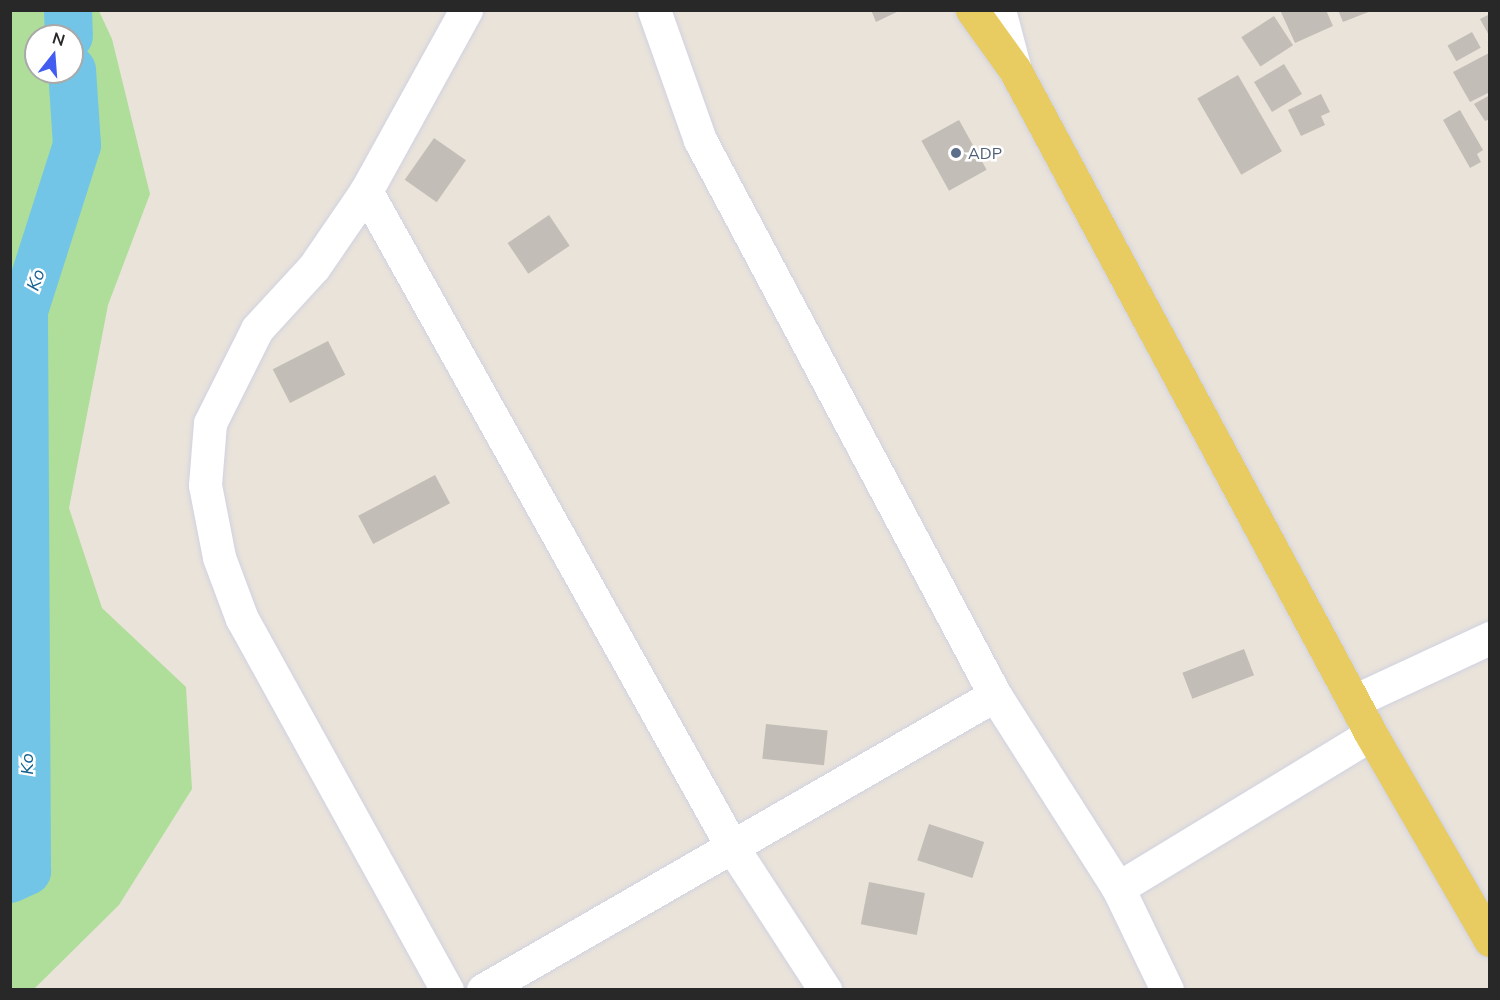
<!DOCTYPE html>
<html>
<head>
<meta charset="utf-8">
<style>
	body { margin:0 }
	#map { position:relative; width:1500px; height:1000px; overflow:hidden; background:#eae3da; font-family:Mulish,sans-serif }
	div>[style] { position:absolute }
	.green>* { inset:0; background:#aede99 }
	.river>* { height:48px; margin:-24px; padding:0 24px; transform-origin:24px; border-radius:24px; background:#72c5e7 }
	.building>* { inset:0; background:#c2bdb7; transform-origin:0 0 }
	.roads { filter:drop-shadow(0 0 2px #d0d2e0) drop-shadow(0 0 2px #d0d2e0) }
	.minor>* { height:33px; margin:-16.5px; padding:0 16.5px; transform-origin:16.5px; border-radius:16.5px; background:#fff }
	.major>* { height:33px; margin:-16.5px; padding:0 16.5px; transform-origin:16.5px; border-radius:16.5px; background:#e8cc61 }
	.dots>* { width:16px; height:16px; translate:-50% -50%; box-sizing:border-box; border:3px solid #fff; border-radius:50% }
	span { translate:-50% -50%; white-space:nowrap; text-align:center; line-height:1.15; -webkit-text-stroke:5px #fff; paint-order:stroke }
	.service-label { font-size:16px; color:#4e5e75 }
	.left { translate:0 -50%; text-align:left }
	.water-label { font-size:18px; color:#146290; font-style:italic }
	.frame { position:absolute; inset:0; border:12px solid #282828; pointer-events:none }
	.north { position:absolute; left:24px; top:24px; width:60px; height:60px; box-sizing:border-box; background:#fff; border:2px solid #a9a9a9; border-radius:50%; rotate:17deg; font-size:16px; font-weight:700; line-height:24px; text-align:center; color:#282828 }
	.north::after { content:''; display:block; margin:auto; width:21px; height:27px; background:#425def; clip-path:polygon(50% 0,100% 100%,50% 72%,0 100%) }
</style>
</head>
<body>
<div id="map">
	<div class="green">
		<i style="clip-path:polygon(evenodd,10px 11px,99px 11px,112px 39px,150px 194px,108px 305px,69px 508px,102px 608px,186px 687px,192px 789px,119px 905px,33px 990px,10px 989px,10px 11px,36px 36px,72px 36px,72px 72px,36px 72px,36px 36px)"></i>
	</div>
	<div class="river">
		<i style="left:68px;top:10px;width:26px;rotate:88deg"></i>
		<i style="left:10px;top:879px;width:19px;rotate:-25deg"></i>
		<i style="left:27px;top:871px;width:560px;rotate:-90.31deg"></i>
		<i style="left:24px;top:311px;width:174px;rotate:-72.3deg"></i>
		<i style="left:77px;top:145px;width:75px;rotate:-93.8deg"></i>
	</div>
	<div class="building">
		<i style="clip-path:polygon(871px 10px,901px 10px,876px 22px)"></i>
		<i style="clip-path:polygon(1280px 10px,1326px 10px,1333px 26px,1295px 43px)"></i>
		<i style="clip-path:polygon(1338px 10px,1371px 10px,1371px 11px,1343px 22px)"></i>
		<i style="clip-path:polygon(1490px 14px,1490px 37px,1480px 19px)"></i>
		<i style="left:1274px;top:16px;width:35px;height:39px;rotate:57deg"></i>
		<i style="left:1472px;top:32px;width:18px;height:28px;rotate:61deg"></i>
		<i style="clip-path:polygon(1489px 53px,1490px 92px,1470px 102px,1453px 72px)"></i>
		<i style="left:1284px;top:64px;width:35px;height:35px;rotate:59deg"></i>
		<i style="left:1238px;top:75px;width:88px;height:47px;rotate:60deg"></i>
		<i style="clip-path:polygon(1321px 94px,1330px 112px,1321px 116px,1325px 125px,1301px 136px,1288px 110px)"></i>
		<i style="clip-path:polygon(1490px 95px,1490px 119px,1485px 121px,1474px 104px)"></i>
		<i style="clip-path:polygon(1460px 110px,1483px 150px,1477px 154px,1481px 162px,1470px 168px,1443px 120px)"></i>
		<i style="left:959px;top:120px;width:57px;height:43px;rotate:61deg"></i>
		<i style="left:434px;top:138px;width:39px;height:51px;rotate:35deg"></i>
		<i style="left:549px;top:215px;width:37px;height:50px;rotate:56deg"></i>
		<i style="left:328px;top:341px;width:38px;height:62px;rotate:63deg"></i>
		<i style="left:435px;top:475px;width:32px;height:87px;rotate:62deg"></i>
		<i style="left:1244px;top:649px;width:28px;height:66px;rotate:69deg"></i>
		<i style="left:766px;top:724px;width:62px;height:35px;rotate:6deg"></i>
		<i style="left:929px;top:824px;width:58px;height:38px;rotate:18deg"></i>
		<i style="left:869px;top:882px;width:57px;height:43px;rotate:11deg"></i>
	</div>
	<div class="roads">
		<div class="minor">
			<i style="left:654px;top:10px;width:138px;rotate:70.5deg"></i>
			<i style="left:700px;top:140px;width:629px;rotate:62.01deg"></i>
			<i style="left:995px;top:695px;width:229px;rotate:57.5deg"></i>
			<i style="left:1118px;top:888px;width:113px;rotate:64.3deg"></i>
			<i style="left:999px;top:10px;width:62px;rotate:75.1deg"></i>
			<i style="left:366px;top:191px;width:749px;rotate:60.83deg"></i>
			<i style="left:731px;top:845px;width:173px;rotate:57deg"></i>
			<i style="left:1354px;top:701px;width:150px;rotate:-24.9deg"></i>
			<i style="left:1118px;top:888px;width:296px;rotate:-31.3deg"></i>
			<i style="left:447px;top:990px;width:424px;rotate:-118.9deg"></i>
			<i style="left:242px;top:619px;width:66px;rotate:-110.4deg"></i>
			<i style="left:219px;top:557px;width:73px;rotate:-101deg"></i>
			<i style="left:205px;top:485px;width:62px;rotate:-85.4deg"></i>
			<i style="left:210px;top:423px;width:105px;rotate:-63.4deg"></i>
			<i style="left:257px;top:329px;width:84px;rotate:-47.4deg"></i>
			<i style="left:314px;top:267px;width:92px;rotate:-55.6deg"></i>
			<i style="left:366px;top:191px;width:207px;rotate:-61.1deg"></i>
			<i style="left:483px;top:990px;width:591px;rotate:-29.95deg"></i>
		</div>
		<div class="major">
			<i style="left:972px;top:10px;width:74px;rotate:54.4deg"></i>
			<i style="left:1015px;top:70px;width:753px;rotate:61.8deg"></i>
			<i style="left:1371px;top:734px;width:238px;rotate:60deg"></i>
		</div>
	</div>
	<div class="dots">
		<i style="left:956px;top:153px;background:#5c6f8a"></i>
	</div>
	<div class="service-label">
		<span class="left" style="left:968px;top:153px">ADP</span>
	</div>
	<div class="water-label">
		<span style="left:36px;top:280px;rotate:-70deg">Ko</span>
		<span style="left:27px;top:764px;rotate:-90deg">Ko</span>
	</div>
	<div class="frame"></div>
	<div class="north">N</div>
</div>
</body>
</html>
